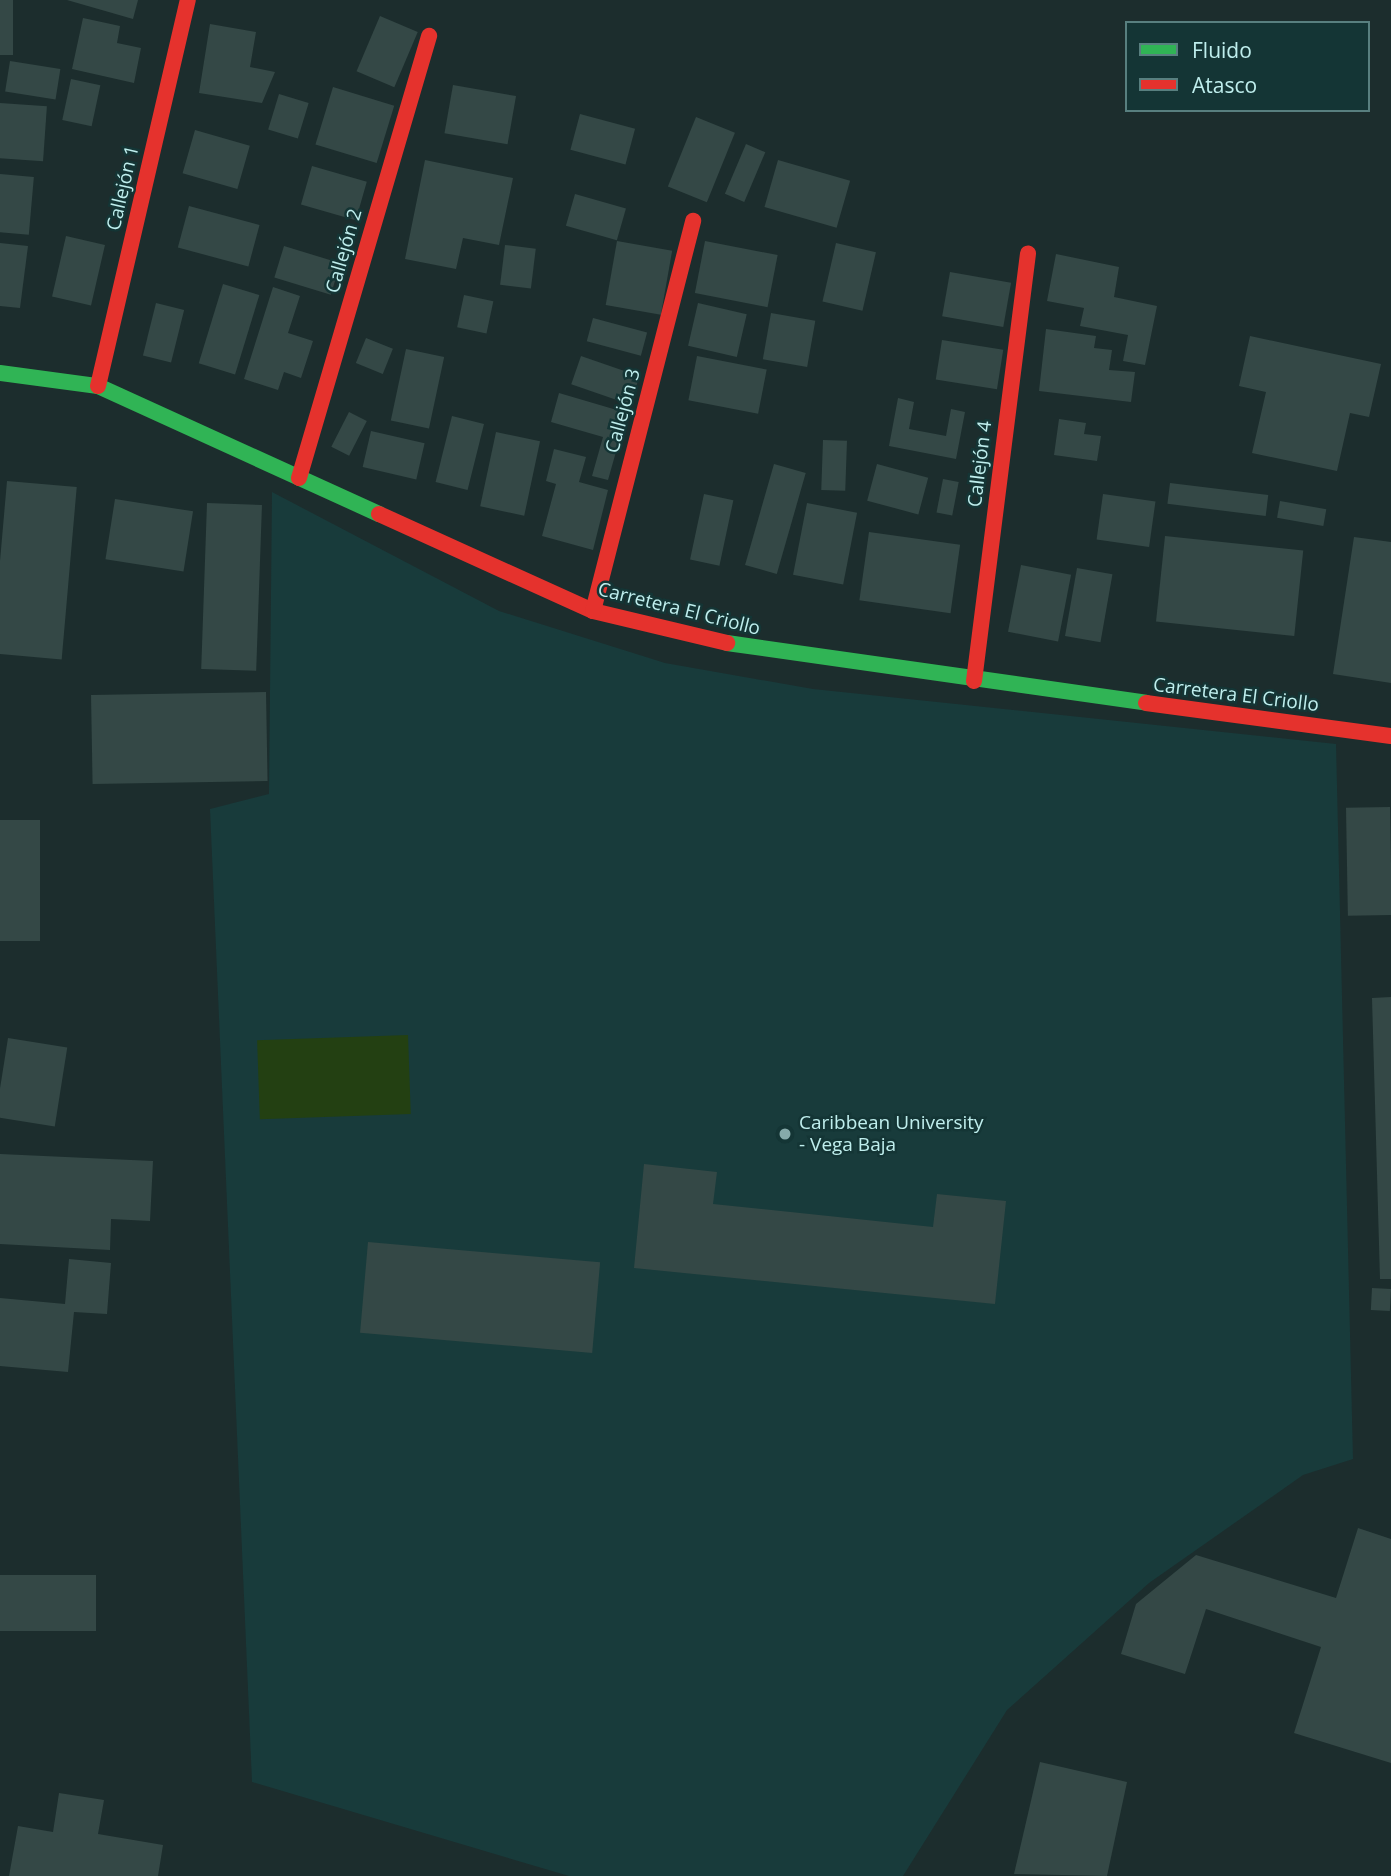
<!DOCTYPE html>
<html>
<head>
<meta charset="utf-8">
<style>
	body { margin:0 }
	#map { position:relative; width:1391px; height:1876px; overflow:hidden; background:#1c2d2d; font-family:"Open Sans",sans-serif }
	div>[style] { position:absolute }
	.built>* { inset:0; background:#183b3b }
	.green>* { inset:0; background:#234012; transform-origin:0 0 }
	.building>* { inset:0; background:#344846; transform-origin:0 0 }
	.fast>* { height:16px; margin:-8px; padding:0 8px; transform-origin:8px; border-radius:8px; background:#30b455 }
	.jam>* { height:16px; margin:-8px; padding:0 8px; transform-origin:8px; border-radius:8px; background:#e5322d }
	.dots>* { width:19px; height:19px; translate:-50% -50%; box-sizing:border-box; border:4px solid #143535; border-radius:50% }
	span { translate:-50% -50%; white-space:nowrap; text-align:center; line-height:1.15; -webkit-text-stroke:5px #143535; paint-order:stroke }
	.street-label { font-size:19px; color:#bfeeed }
	.poi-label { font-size:19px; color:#bfeeed }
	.left { translate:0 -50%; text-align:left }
	.legend { position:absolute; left:1125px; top:21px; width:245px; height:91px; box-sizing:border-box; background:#143535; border:2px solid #587f7f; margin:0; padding:9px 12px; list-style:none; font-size:21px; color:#bfeeed }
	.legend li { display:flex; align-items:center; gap:14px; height:35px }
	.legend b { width:35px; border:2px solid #587f7f }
</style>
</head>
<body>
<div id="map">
	<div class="built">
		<i style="clip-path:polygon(272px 492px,499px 611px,665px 663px,813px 689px,1336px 744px,1353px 1459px,1303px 1475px,1149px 1583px,1007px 1710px,903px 1876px,569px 1876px,252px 1782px,210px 809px,269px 794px)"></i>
	</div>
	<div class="green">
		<i style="left:408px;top:1035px;width:79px;height:151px;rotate:88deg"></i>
	</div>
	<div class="building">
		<i style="left:0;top:0;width:13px;height:55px"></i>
		<i style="clip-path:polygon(67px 0,138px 0,133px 19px)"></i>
		<i style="left:380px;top:16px;width:41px;height:60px;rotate:23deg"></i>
		<i style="clip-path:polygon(83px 18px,120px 26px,117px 43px,141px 48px,134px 83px,72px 69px)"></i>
		<i style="clip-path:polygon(210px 24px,256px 32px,250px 67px,275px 72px,262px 103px,199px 93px)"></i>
		<i style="left:10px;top:61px;width:51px;height:31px;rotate:9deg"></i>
		<i style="left:71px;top:79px;width:30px;height:42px;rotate:12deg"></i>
		<i style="left:453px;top:85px;width:64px;height:49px;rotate:10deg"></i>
		<i style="left:333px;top:87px;width:64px;height:60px;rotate:17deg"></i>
		<i style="left:279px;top:94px;width:31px;height:37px;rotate:17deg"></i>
		<i style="left:0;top:103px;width:47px;height:55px;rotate:4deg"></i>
		<i style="left:580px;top:114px;width:57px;height:37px;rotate:15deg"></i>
		<i style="left:696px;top:117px;width:42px;height:75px;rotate:22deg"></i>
		<i style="left:195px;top:130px;width:57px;height:45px;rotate:16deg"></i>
		<i style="left:746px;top:144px;width:21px;height:54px;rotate:23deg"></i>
		<i style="clip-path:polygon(425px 160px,513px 178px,499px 245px,463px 238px,456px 269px,405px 259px)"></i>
		<i style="left:778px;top:160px;width:75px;height:49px;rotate:16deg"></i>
		<i style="left:312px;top:166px;width:57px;height:40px;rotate:16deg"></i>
		<i style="left:0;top:174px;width:34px;height:58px;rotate:5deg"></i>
		<i style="left:575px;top:194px;width:53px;height:33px;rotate:16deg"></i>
		<i style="left:189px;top:206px;width:73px;height:43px;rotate:15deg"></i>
		<i style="left:66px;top:236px;width:40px;height:62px;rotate:13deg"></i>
		<i style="left:617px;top:241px;width:56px;height:65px;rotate:10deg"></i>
		<i style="left:705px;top:241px;width:74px;height:53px;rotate:11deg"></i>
		<i style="clip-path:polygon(0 243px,28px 246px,20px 308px,0 306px)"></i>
		<i style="left:836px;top:243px;width:41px;height:60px;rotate:13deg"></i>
		<i style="left:505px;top:245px;width:31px;height:40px;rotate:7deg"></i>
		<i style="left:284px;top:246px;width:59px;height:33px;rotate:17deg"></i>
		<i style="clip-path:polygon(1056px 254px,1119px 267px,1114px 297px,1157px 306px,1145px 365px,1123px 361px,1128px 335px,1080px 326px,1084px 308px,1047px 301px)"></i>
		<i style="left:950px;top:272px;width:62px;height:45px;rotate:10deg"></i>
		<i style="left:223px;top:284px;width:38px;height:83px;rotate:17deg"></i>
		<i style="clip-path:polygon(273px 287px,300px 296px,288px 333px,313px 341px,301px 378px,284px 372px,278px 390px,244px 379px)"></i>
		<i style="left:464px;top:295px;width:30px;height:33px;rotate:12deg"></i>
		<i style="left:156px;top:303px;width:29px;height:54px;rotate:14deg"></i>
		<i style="left:698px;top:303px;width:50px;height:44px;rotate:13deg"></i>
		<i style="left:771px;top:313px;width:45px;height:47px;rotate:10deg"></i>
		<i style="left:593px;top:318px;width:56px;height:24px;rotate:15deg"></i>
		<i style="clip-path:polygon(1046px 329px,1096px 336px,1094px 348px,1112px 350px,1109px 370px,1135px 372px,1131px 402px,1039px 391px)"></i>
		<i style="clip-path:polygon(1250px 336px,1381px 364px,1369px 417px,1350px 413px,1337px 471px,1252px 453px,1266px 392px,1239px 386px)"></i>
		<i style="left:366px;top:338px;width:29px;height:27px;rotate:22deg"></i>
		<i style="left:942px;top:340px;width:62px;height:40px;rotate:9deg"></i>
		<i style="left:406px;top:349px;width:39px;height:73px;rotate:12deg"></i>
		<i style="left:581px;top:356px;width:62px;height:30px;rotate:19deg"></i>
		<i style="left:697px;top:356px;width:71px;height:45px;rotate:11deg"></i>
		<i style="clip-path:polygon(559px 393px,627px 413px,608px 480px,592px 476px,603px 437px,551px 422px)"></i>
		<i style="clip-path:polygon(898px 398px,914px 402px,909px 429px,946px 436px,951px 409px,965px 412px,956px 459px,889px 446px)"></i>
		<i style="left:349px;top:412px;width:20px;height:39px;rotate:27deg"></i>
		<i style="left:452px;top:416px;width:33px;height:68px;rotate:14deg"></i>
		<i style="clip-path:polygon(1059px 419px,1086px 423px,1084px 434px,1101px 436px,1097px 461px,1054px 455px)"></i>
		<i style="left:371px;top:431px;width:55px;height:37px;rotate:13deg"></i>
		<i style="left:496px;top:432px;width:45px;height:76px;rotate:12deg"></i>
		<i style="left:823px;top:440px;width:24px;height:50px;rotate:2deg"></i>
		<i style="clip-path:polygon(554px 449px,586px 457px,579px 482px,608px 490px,593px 550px,542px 536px,556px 484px,546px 481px)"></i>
		<i style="left:774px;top:464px;width:33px;height:105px;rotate:16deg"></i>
		<i style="left:877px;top:464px;width:53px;height:38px;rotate:15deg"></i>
		<i style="left:943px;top:479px;width:16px;height:34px;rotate:11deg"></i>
		<i style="left:7px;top:481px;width:70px;height:173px;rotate:5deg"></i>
		<i style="left:1170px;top:483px;width:99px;height:21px;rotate:7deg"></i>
		<i style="left:704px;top:494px;width:30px;height:67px;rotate:12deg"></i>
		<i style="left:1103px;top:494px;width:53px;height:46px;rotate:8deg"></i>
		<i style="left:115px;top:499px;width:79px;height:61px;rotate:9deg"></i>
		<i style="left:1280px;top:501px;width:47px;height:17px;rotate:10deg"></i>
		<i style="left:207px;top:503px;width:55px;height:166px;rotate:2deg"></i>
		<i style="left:807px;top:503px;width:51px;height:73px;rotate:11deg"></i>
		<i style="left:869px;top:532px;width:92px;height:69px;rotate:8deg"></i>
		<i style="left:1165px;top:536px;width:139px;height:86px;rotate:6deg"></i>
		<i style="clip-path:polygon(1354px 537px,1391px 542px,1391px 683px,1333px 674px)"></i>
		<i style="left:1021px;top:565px;width:51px;height:68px;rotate:11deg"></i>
		<i style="left:1077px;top:568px;width:36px;height:69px;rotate:10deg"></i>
		<i style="left:266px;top:692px;width:89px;height:175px;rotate:89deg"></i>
		<i style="left:1390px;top:807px;width:108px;height:44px;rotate:89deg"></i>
		<i style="left:40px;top:820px;width:121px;height:40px;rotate:90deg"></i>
		<i style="clip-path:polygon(1391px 997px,1391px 1279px,1380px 1279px,1372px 998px)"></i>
		<i style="left:8px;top:1038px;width:60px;height:80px;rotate:9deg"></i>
		<i style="clip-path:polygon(0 1154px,153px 1161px,150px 1221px,111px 1219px,110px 1250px,0 1244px)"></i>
		<i style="clip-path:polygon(644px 1164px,717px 1172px,713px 1204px,933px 1227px,937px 1194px,1006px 1201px,995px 1304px,634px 1268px)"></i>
		<i style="left:368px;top:1242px;width:233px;height:91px;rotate:5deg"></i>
		<i style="clip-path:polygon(69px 1259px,111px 1263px,107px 1314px,74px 1312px,68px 1372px,0 1366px,0 1298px,65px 1304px)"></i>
		<i style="left:1372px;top:1288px;width:19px;height:22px;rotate:3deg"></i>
		<i style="clip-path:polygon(1358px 1528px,1391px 1539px,1391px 1763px,1294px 1733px,1321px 1647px,1206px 1609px,1185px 1674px,1121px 1654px,1136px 1604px,1196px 1555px,1336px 1598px)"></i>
		<i style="left:0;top:1575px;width:96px;height:56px"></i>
		<i style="clip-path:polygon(1040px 1762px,1127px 1782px,1107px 1876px,1014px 1874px)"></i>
		<i style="clip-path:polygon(59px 1793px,104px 1800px,98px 1834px,163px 1845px,158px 1876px,9px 1876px,18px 1826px,53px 1832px)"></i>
	</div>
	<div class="fast">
		<i style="left:0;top:373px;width:99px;rotate:7.6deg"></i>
		<i style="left:98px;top:386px;width:309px;rotate:24.5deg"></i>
		<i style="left:727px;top:643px;width:423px;rotate:8.1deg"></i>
	</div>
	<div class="jam">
		<i style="left:98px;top:386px;width:396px;rotate:-76.9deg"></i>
		<i style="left:299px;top:478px;width:461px;rotate:-73.6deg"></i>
		<i style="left:379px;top:514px;width:235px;rotate:24.4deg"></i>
		<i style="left:593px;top:611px;width:138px;rotate:13.4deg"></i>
		<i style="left:593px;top:611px;width:403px;rotate:-75.6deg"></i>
		<i style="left:974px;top:681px;width:431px;rotate:-82.8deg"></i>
		<i style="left:1146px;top:703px;width:247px;rotate:7.7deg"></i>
	</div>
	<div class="dots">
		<i style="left:785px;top:1134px;background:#86aaaa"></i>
	</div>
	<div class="street-label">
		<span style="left:123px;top:188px;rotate:-77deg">Callejón 1</span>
		<span style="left:344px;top:251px;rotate:-74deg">Callejón 2</span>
		<span style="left:623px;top:411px;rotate:-75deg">Callejón 3</span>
		<span style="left:980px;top:464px;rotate:-83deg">Callejón 4</span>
		<span style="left:679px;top:609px;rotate:14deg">Carretera El Criollo</span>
		<span style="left:1236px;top:695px;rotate:7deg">Carretera El Criollo</span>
	</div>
	<div class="poi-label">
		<span class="left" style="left:799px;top:1134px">Caribbean University<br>- Vega Baja</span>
	</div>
	<ul class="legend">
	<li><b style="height:9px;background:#30b455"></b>Fluido</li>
	<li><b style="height:9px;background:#e5322d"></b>Atasco</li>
	</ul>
</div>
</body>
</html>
